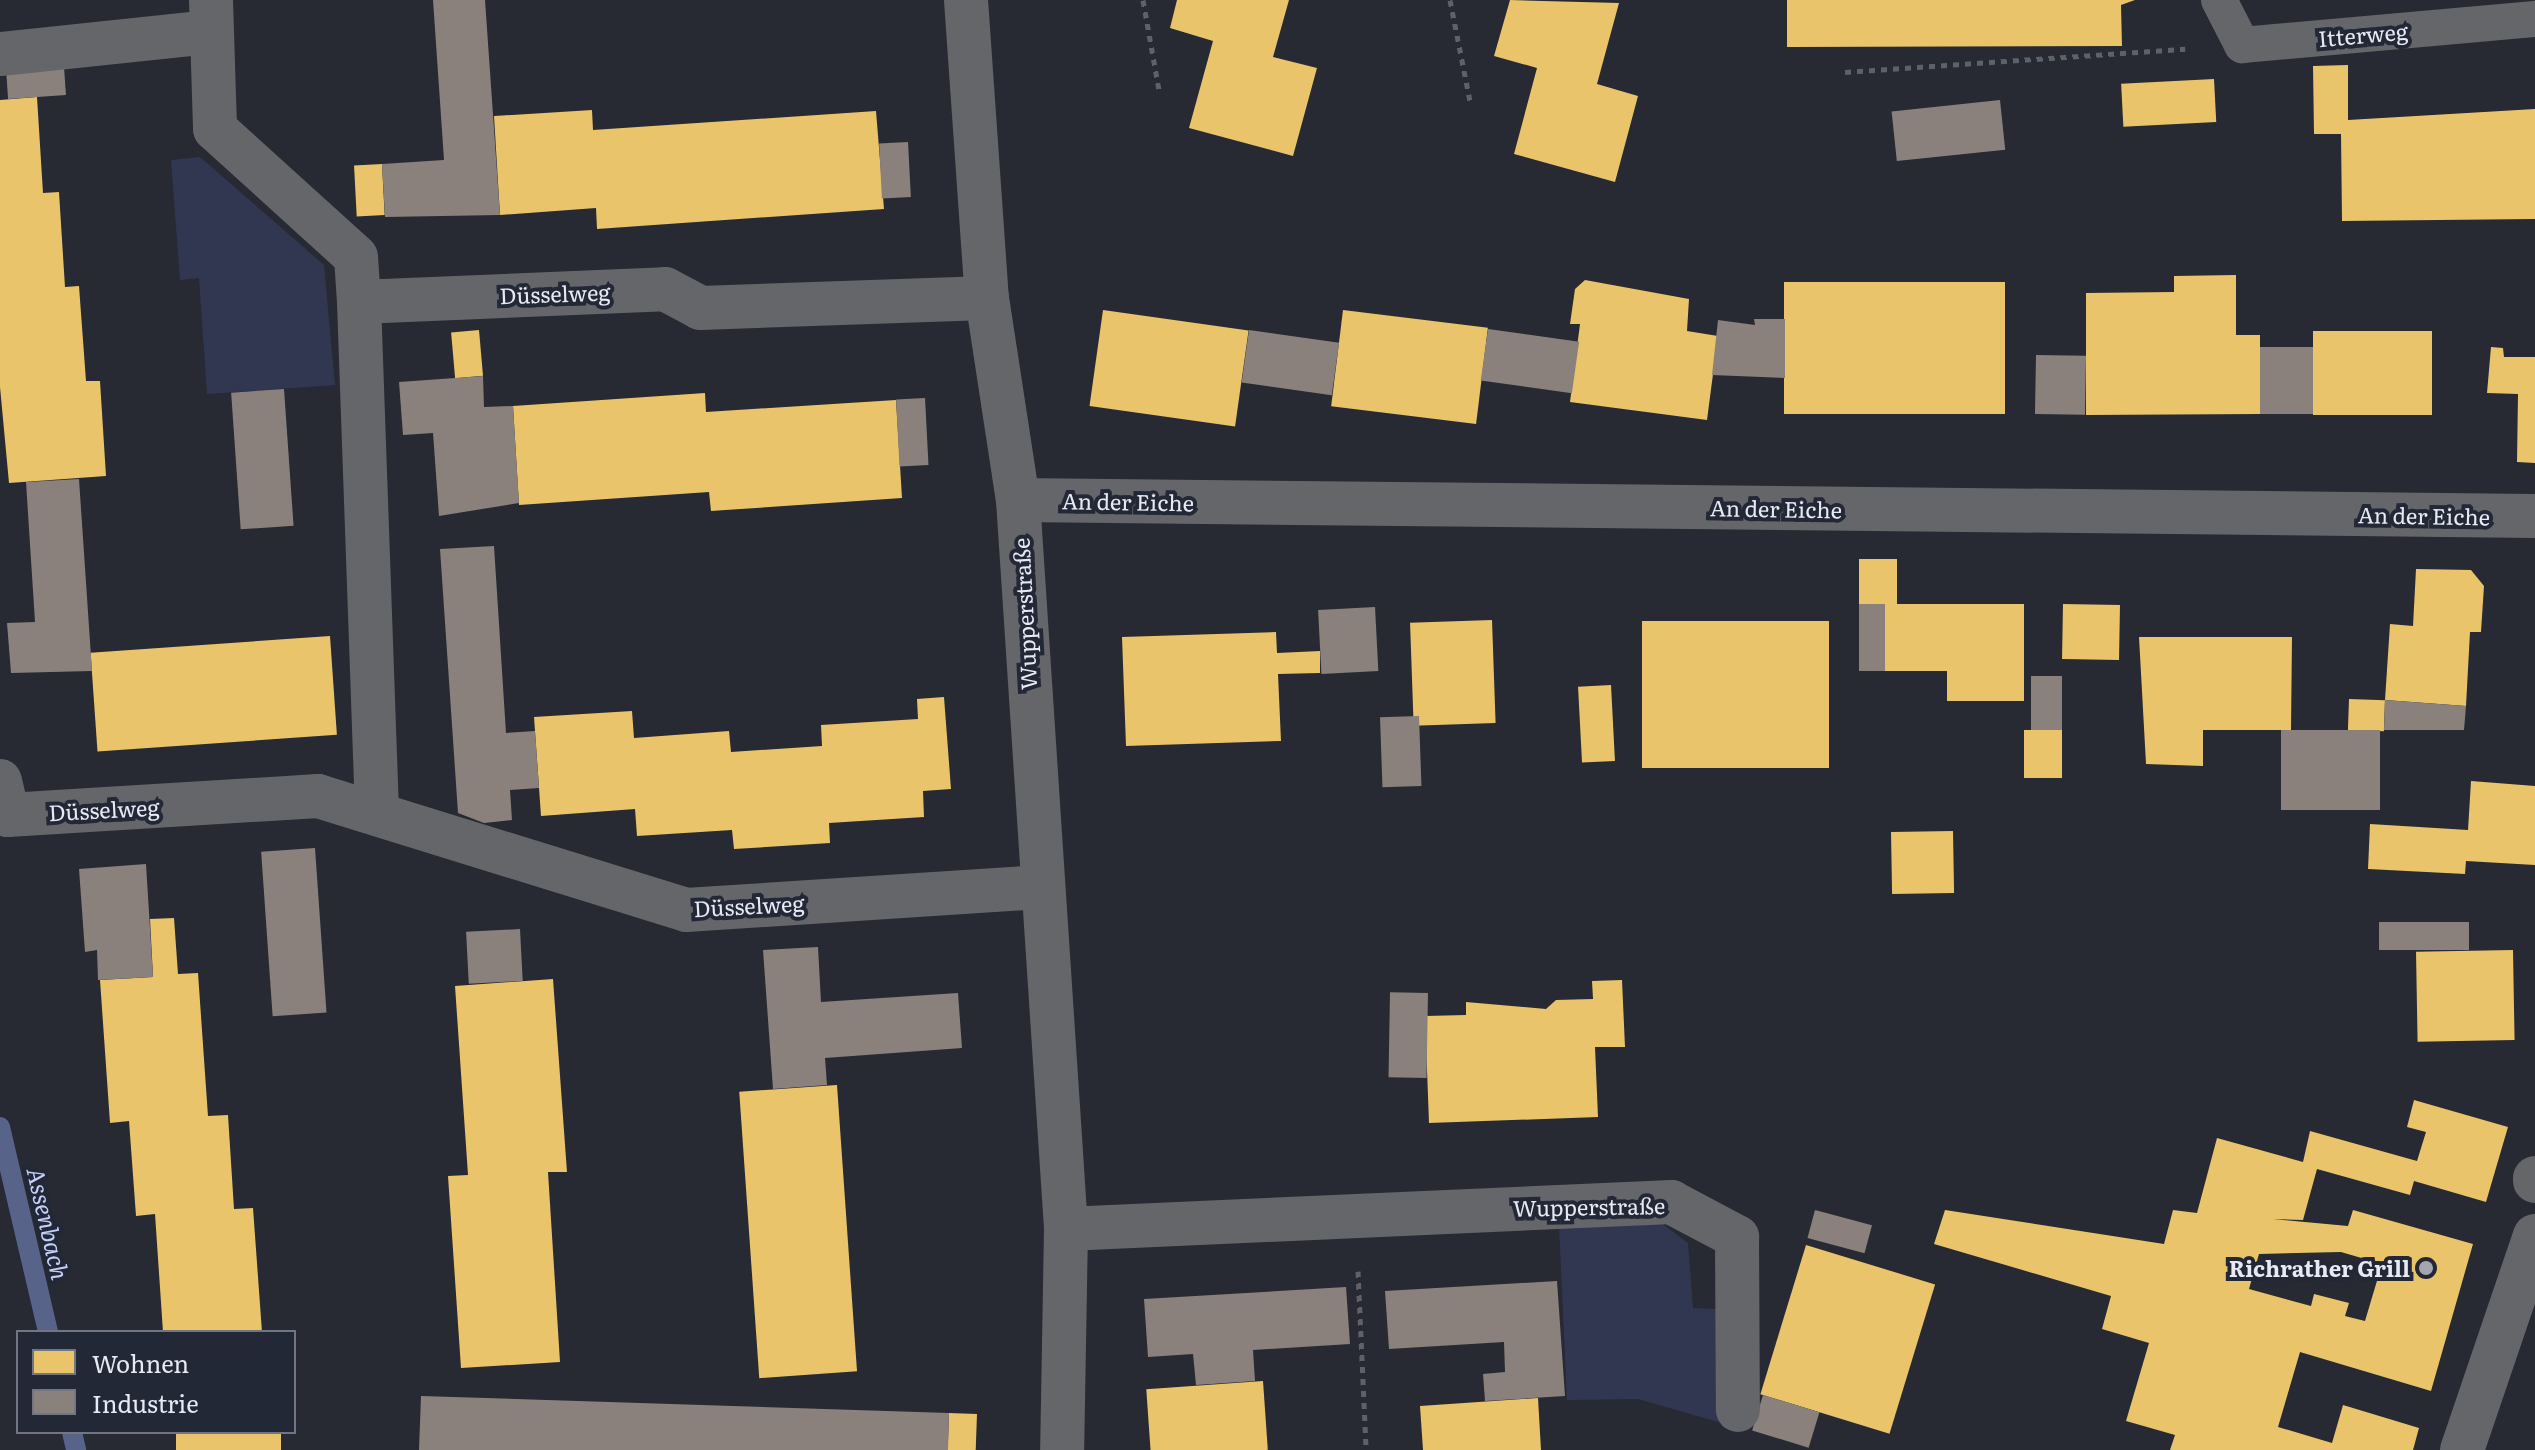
<!DOCTYPE html>
<html>
<head>
<meta charset="utf-8">
<style>
	body { margin:0 }
	#map { position:relative; width:2535px; height:1450px; overflow:hidden; background:#272a32; font-family:Literata,serif }
	div>[style] { position:absolute }
	.green>* { inset:0; background:#313751 }
	.homes>* { inset:0; background:#e9c46a; transform-origin:0 0 }
	.industry>* { inset:0; background:#8a817c; transform-origin:0 0 }
	.stream>* { height:20px; margin:-10px; padding:0 10px; transform-origin:10px; border-radius:10px; background:#58638a }
	.path>* { height:5px; margin-top:-2.5px; transform-origin:0; background:repeating-linear-gradient(90deg,#606167 0 6px,transparent 0 12px) }
	.service>* { height:36px; margin:-18px; padding:0 18px; transform-origin:18px; border-radius:18px; background:#65666a }
	.minor>* { height:44px; margin:-22px; padding:0 22px; transform-origin:22px; border-radius:22px; background:#65666a }
	.dots>* { width:22px; height:22px; translate:-50% -50%; box-sizing:border-box; border:4px solid #232836; border-radius:50% }
	span { translate:-50% -50%; white-space:nowrap; text-align:center; line-height:1.15; -webkit-text-stroke:8px #232836; paint-order:stroke }
	.street-label { font-size:22px; color:#e7eaf4 }
	.poi-label { font-size:22px; color:#e7eaf4; font-weight:700 }
	.right { translate:-100% -50%; text-align:right }
	.water-label { font-size:24px; color:#c4d0f9; font-style:italic }
	.legend { position:absolute; left:16px; top:1330px; width:280px; height:104px; box-sizing:border-box; background:#232836; border:2px solid #717682; margin:0; padding:10px 14px; list-style:none; font-size:24px; color:#e7eaf4 }
	.legend li { display:flex; align-items:center; gap:16px; height:40px }
	.legend b { width:40px; border:2px solid #717682 }
</style>
</head>
<body>
<div id="map">
	<div class="green">
		<i style="clip-path:polygon(200px 157px,324px 265px,335px 385px,207px 394px,199px 278px,180px 280px,171px 160px)"></i>
		<i style="clip-path:polygon(1660px 1222px,1688px 1243px,1693px 1308px,1717px 1309px,1722px 1423px,1638px 1399px,1567px 1400px,1559px 1225px)"></i>
	</div>
	<div class="homes">
		<i style="clip-path:polygon(1177px 0,1289px 0,1273px 57px,1317px 68px,1293px 156px,1189px 128px,1213px 41px,1170px 28px)"></i>
		<i style="clip-path:polygon(1510px 0,1619px 3px,1597px 84px,1638px 96px,1615px 182px,1514px 154px,1537px 68px,1494px 56px)"></i>
		<i style="clip-path:polygon(1787px 0,2135px 0,2121px 5px,2122px 46px,1787px 47px)"></i>
		<i style="clip-path:polygon(2348px 65px,2348px 120px,2535px 109px,2535px 219px,2342px 221px,2341px 134px,2314px 134px,2313px 66px)"></i>
		<i style="left:2214px;top:79px;width:43px;height:93px;rotate:87deg"></i>
		<i style="clip-path:polygon(37px 97px,43px 193px,59px 192px,65px 287px,79px 286px,86px 381px,100px 381px,106px 476px,9px 483px,0 387px,0 100px)"></i>
		<i style="clip-path:polygon(592px 110px,593px 130px,876px 111px,884px 209px,597px 229px,596px 208px,500px 215px,494px 116px)"></i>
		<i style="left:382px;top:164px;width:51px;height:28px;rotate:87deg"></i>
		<i style="clip-path:polygon(2236px 275px,2236px 335px,2260px 335px,2260px 414px,2086px 415px,2086px 293px,2174px 292px,2174px 276px)"></i>
		<i style="clip-path:polygon(1585px 280px,1689px 299px,1687px 331px,1718px 336px,1707px 420px,1570px 402px,1580px 324px,1570px 324px,1575px 289px)"></i>
		<i style="left:1784px;top:282px;width:221px;height:132px"></i>
		<i style="left:1103px;top:310px;width:147px;height:97px;rotate:8deg"></i>
		<i style="left:1343px;top:310px;width:146px;height:97px;rotate:7deg"></i>
		<i style="left:479px;top:330px;width:46px;height:28px;rotate:85deg"></i>
		<i style="left:2313px;top:331px;width:119px;height:84px"></i>
		<i style="clip-path:polygon(2491px 347px,2503px 348px,2504px 357px,2535px 357px,2535px 463px,2517px 462px,2518px 394px,2487px 393px)"></i>
		<i style="clip-path:polygon(705px 393px,706px 412px,896px 400px,902px 498px,711px 511px,709px 492px,519px 505px,513px 406px)"></i>
		<i style="clip-path:polygon(1859px 559px,1897px 559px,1897px 604px,2024px 604px,2024px 701px,1947px 701px,1947px 671px,1885px 671px,1885px 604px,1859px 604px)"></i>
		<i style="clip-path:polygon(2416px 569px,2471px 570px,2484px 586px,2481px 632px,2470px 632px,2466px 706px,2385px 700px,2390px 624px,2413px 626px)"></i>
		<i style="left:2063px;top:604px;width:57px;height:55px;rotate:1deg"></i>
		<i style="left:1492px;top:620px;width:103px;height:82px;rotate:88deg"></i>
		<i style="left:1642px;top:621px;width:187px;height:147px"></i>
		<i style="clip-path:polygon(1276px 632px,1277px 653px,1320px 651px,1320px 673px,1278px 674px,1281px 741px,1126px 746px,1122px 637px)"></i>
		<i style="left:330px;top:636px;width:99px;height:240px;rotate:86deg"></i>
		<i style="clip-path:polygon(2139px 637px,2292px 637px,2291px 730px,2203px 730px,2203px 766px,2146px 764px)"></i>
		<i style="left:1611px;top:685px;width:76px;height:33px;rotate:87deg"></i>
		<i style="clip-path:polygon(944px 697px,951px 789px,923px 791px,924px 817px,829px 823px,830px 843px,734px 849px,732px 830px,637px 836px,635px 809px,541px 816px,534px 717px,632px 711px,634px 738px,729px 731px,731px 752px,822px 746px,821px 725px,918px 719px,917px 699px)"></i>
		<i style="left:2349px;top:699px;width:36px;height:31px;rotate:2deg"></i>
		<i style="left:2024px;top:730px;width:38px;height:48px"></i>
		<i style="clip-path:polygon(2471px 781px,2535px 786px,2535px 865px,2466px 861px,2465px 874px,2368px 869px,2370px 824px,2468px 830px)"></i>
		<i style="left:1953px;top:831px;width:62px;height:62px;rotate:89deg"></i>
		<i style="clip-path:polygon(174px 918px,178px 974px,198px 973px,208px 1116px,228px 1115px,234px 1209px,253px 1208px,262px 1332px,163px 1332px,155px 1214px,136px 1216px,129px 1121px,110px 1123px,100px 980px,153px 977px,150px 919px)"></i>
		<i style="left:2513px;top:950px;width:90px;height:97px;rotate:89deg"></i>
		<i style="clip-path:polygon(553px 979px,567px 1172px,548px 1172px,560px 1362px,461px 1368px,448px 1176px,468px 1175px,455px 986px)"></i>
		<i style="clip-path:polygon(1622px 980px,1625px 1047px,1595px 1047px,1598px 1117px,1429px 1123px,1425px 1016px,1466px 1015px,1466px 1002px,1546px 1009px,1556px 1000px,1593px 999px,1592px 981px)"></i>
		<i style="left:837px;top:1085px;width:287px;height:98px;rotate:86deg"></i>
		<i style="clip-path:polygon(evenodd,2414px 1100px,2508px 1127px,2486px 1202px,2414px 1181px,2410px 1195px,2317px 1169px,2303px 1220px,2273px 1219px,2348px 1226px,2353px 1210px,2473px 1244px,2431px 1391px,2300px 1352px,2278px 1427px,2332px 1443px,2343px 1405px,2419px 1428px,2413px 1450px,2170px 1450px,2175px 1435px,2126px 1421px,2149px 1343px,2102px 1329px,2111px 1296px,1934px 1244px,1945px 1210px,2164px 1244px,2173px 1210px,2197px 1213px,2217px 1138px,2303px 1162px,2310px 1131px,2417px 1161px,2426px 1132px,2407px 1127px,2414px 1100px,2341px 1252px,2382px 1264px,2365px 1321px,2345px 1316px,2349px 1303px,2314px 1294px,2311px 1306px,2249px 1289px,2259px 1254px,2341px 1252px)"></i>
		<i style="left:1806px;top:1245px;width:135px;height:156px;rotate:17deg"></i>
		<i style="left:1263px;top:1381px;width:69px;height:117px;rotate:86deg"></i>
		<i style="clip-path:polygon(1538px 1398px,1541px 1450px,1423px 1450px,1420px 1406px)"></i>
		<i style="left:949px;top:1413px;width:28px;height:37px;rotate:2deg"></i>
		<i style="left:176px;top:1432px;width:105px;height:18px"></i>
	</div>
	<div class="industry">
		<i style="clip-path:polygon(433px 0,485px 0,500px 215px,385px 217px,382px 164px,444px 160px)"></i>
		<i style="left:64px;top:67px;width:28px;height:58px;rotate:86deg"></i>
		<i style="left:2000px;top:100px;width:50px;height:109px;rotate:84deg"></i>
		<i style="left:908px;top:142px;width:55px;height:29px;rotate:87deg"></i>
		<i style="clip-path:polygon(1754px 319px,1785px 319px,1785px 378px,1712px 375px,1718px 320px,1755px 325px)"></i>
		<i style="left:1488px;top:329px;width:92px;height:52px;rotate:8deg"></i>
		<i style="left:1249px;top:330px;width:91px;height:53px;rotate:8deg"></i>
		<i style="left:2260px;top:347px;width:53px;height:67px"></i>
		<i style="left:2036px;top:355px;width:50px;height:59px;rotate:1deg"></i>
		<i style="clip-path:polygon(483px 376px,484px 407px,513px 406px,519px 503px,439px 516px,433px 433px,403px 435px,399px 382px)"></i>
		<i style="left:284px;top:389px;width:137px;height:53px;rotate:86deg"></i>
		<i style="left:925px;top:398px;width:67px;height:29px;rotate:87deg"></i>
		<i style="clip-path:polygon(79px 479px,92px 671px,11px 673px,7px 623px,35px 622px,26px 482px)"></i>
		<i style="clip-path:polygon(494px 546px,506px 733px,535px 731px,539px 788px,510px 790px,512px 820px,484px 823px,458px 813px,440px 549px)"></i>
		<i style="left:1859px;top:604px;width:26px;height:67px"></i>
		<i style="left:1375px;top:607px;width:64px;height:57px;rotate:87deg"></i>
		<i style="left:2031px;top:676px;width:31px;height:54px"></i>
		<i style="clip-path:polygon(2385px 700px,2466px 706px,2464px 730px,2384px 730px)"></i>
		<i style="left:1419px;top:716px;width:70px;height:39px;rotate:88deg"></i>
		<i style="left:2281px;top:730px;width:99px;height:80px"></i>
		<i style="left:315px;top:848px;width:165px;height:54px;rotate:86deg"></i>
		<i style="clip-path:polygon(146px 864px,153px 977px,98px 980px,97px 950px,85px 952px,79px 869px)"></i>
		<i style="left:2469px;top:922px;width:28px;height:90px;rotate:90deg"></i>
		<i style="left:520px;top:929px;width:52px;height:54px;rotate:87deg"></i>
		<i style="clip-path:polygon(818px 947px,821px 1002px,958px 993px,962px 1048px,825px 1058px,827px 1085px,773px 1089px,763px 950px)"></i>
		<i style="left:1428px;top:993px;width:85px;height:38px;rotate:91deg"></i>
		<i style="left:1815px;top:1210px;width:59px;height:29px;rotate:15deg"></i>
		<i style="clip-path:polygon(1557px 1281px,1565px 1396px,1485px 1401px,1483px 1374px,1505px 1372px,1504px 1342px,1389px 1349px,1385px 1291px)"></i>
		<i style="clip-path:polygon(1346px 1287px,1350px 1344px,1253px 1350px,1255px 1381px,1196px 1385px,1193px 1354px,1148px 1357px,1144px 1299px)"></i>
		<i style="left:1763px;top:1395px;width:59px;height:37px;rotate:17deg"></i>
		<i style="clip-path:polygon(421px 1396px,949px 1413px,948px 1450px,419px 1450px)"></i>
	</div>
	<div class="stream">
		<i style="left:0;top:1127px;width:211px;rotate:76.8deg"></i>
		<i style="left:72px;top:1432px;width:18px;rotate:77deg"></i>
	</div>
	<div class="path">
		<i style="left:1143px;top:0;width:91px;rotate:79.9deg"></i>
		<i style="left:1450px;top:0;width:103px;rotate:78.8deg"></i>
		<i style="left:1845px;top:72px;width:341px;rotate:-3.9deg"></i>
		<i style="left:1358px;top:1271px;width:179px;rotate:87.4deg"></i>
	</div>
	<div class="service">
		<i style="left:2219px;top:0;width:51px;rotate:62.9deg"></i>
		<i style="left:2242px;top:45px;width:294px;rotate:-5.1deg"></i>
	</div>
	<div class="minor">
		<i style="left:211px;top:0;width:129px;rotate:88.2deg"></i>
		<i style="left:215px;top:129px;width:190px;rotate:42.2deg"></i>
		<i style="left:356px;top:257px;width:45px;rotate:86.2deg"></i>
		<i style="left:359px;top:302px;width:306px;rotate:-2.4deg"></i>
		<i style="left:665px;top:289px;width:40px;rotate:28deg"></i>
		<i style="left:700px;top:308px;width:287px;rotate:-2deg"></i>
		<i style="left:966px;top:0;width:299px;rotate:86deg"></i>
		<i style="left:987px;top:298px;width:204px;rotate:81.3deg"></i>
		<i style="left:1018px;top:500px;width:731px;rotate:86.23deg"></i>
		<i style="left:1066px;top:1229px;width:221px;rotate:91deg"></i>
		<i style="left:0;top:54px;width:212px;rotate:-6deg"></i>
		<i style="left:359px;top:302px;width:510px;rotate:87.98deg"></i>
		<i style="left:1018px;top:500px;width:1517px;rotate:0.6deg"></i>
		<i style="left:0;top:781px;width:35px;rotate:77deg"></i>
		<i style="left:8px;top:815px;width:311px;rotate:-3.5deg"></i>
		<i style="left:318px;top:796px;width:385px;rotate:17.2deg"></i>
		<i style="left:686px;top:910px;width:355px;rotate:-3.7deg"></i>
		<i style="left:2535px;top:1178px;width:3px;rotate:90deg"></i>
		<i style="left:1066px;top:1229px;width:606px;rotate:-2.56deg"></i>
		<i style="left:1671px;top:1202px;width:75px;rotate:27.9deg"></i>
		<i style="left:1737px;top:1237px;width:173px;rotate:89.7deg"></i>
		<i style="left:2462px;top:1450px;width:226px;rotate:-71.2deg"></i>
	</div>
	<div class="dots">
		<i style="left:2426px;top:1268px;background:#a4a7b0"></i>
	</div>
	<div class="street-label">
		<span style="left:2363px;top:34px;rotate:-5deg">Itterweg</span>
		<span style="left:555px;top:293px;rotate:-2deg">Düsselweg</span>
		<span style="left:1128px;top:501px;rotate:1deg">An der Eiche</span>
		<span style="left:1776px;top:508px;rotate:1deg">An der Eiche</span>
		<span style="left:2424px;top:515px;rotate:1deg">An der Eiche</span>
		<span style="left:1024px;top:614px;rotate:-93deg">Wupperstraße</span>
		<span style="left:104px;top:809px;rotate:-3deg">Düsselweg</span>
		<span style="left:749px;top:905px;rotate:-3deg">Düsselweg</span>
		<span style="left:1589px;top:1206px;rotate:-1deg">Wupperstraße</span>
	</div>
	<div class="poi-label">
		<span class="right" style="left:2410px;top:1268px">Richrather Grill</span>
	</div>
	<div class="water-label">
		<span style="left:49px;top:1223px;rotate:77deg">Assenbach</span>
	</div>
	<ul class="legend">
	<li><b style="height:22px;background:#e9c46a"></b>Wohnen</li>
	<li><b style="height:22px;background:#8a817c"></b>Industrie</li>
	</ul>
</div>
</body>
</html>
